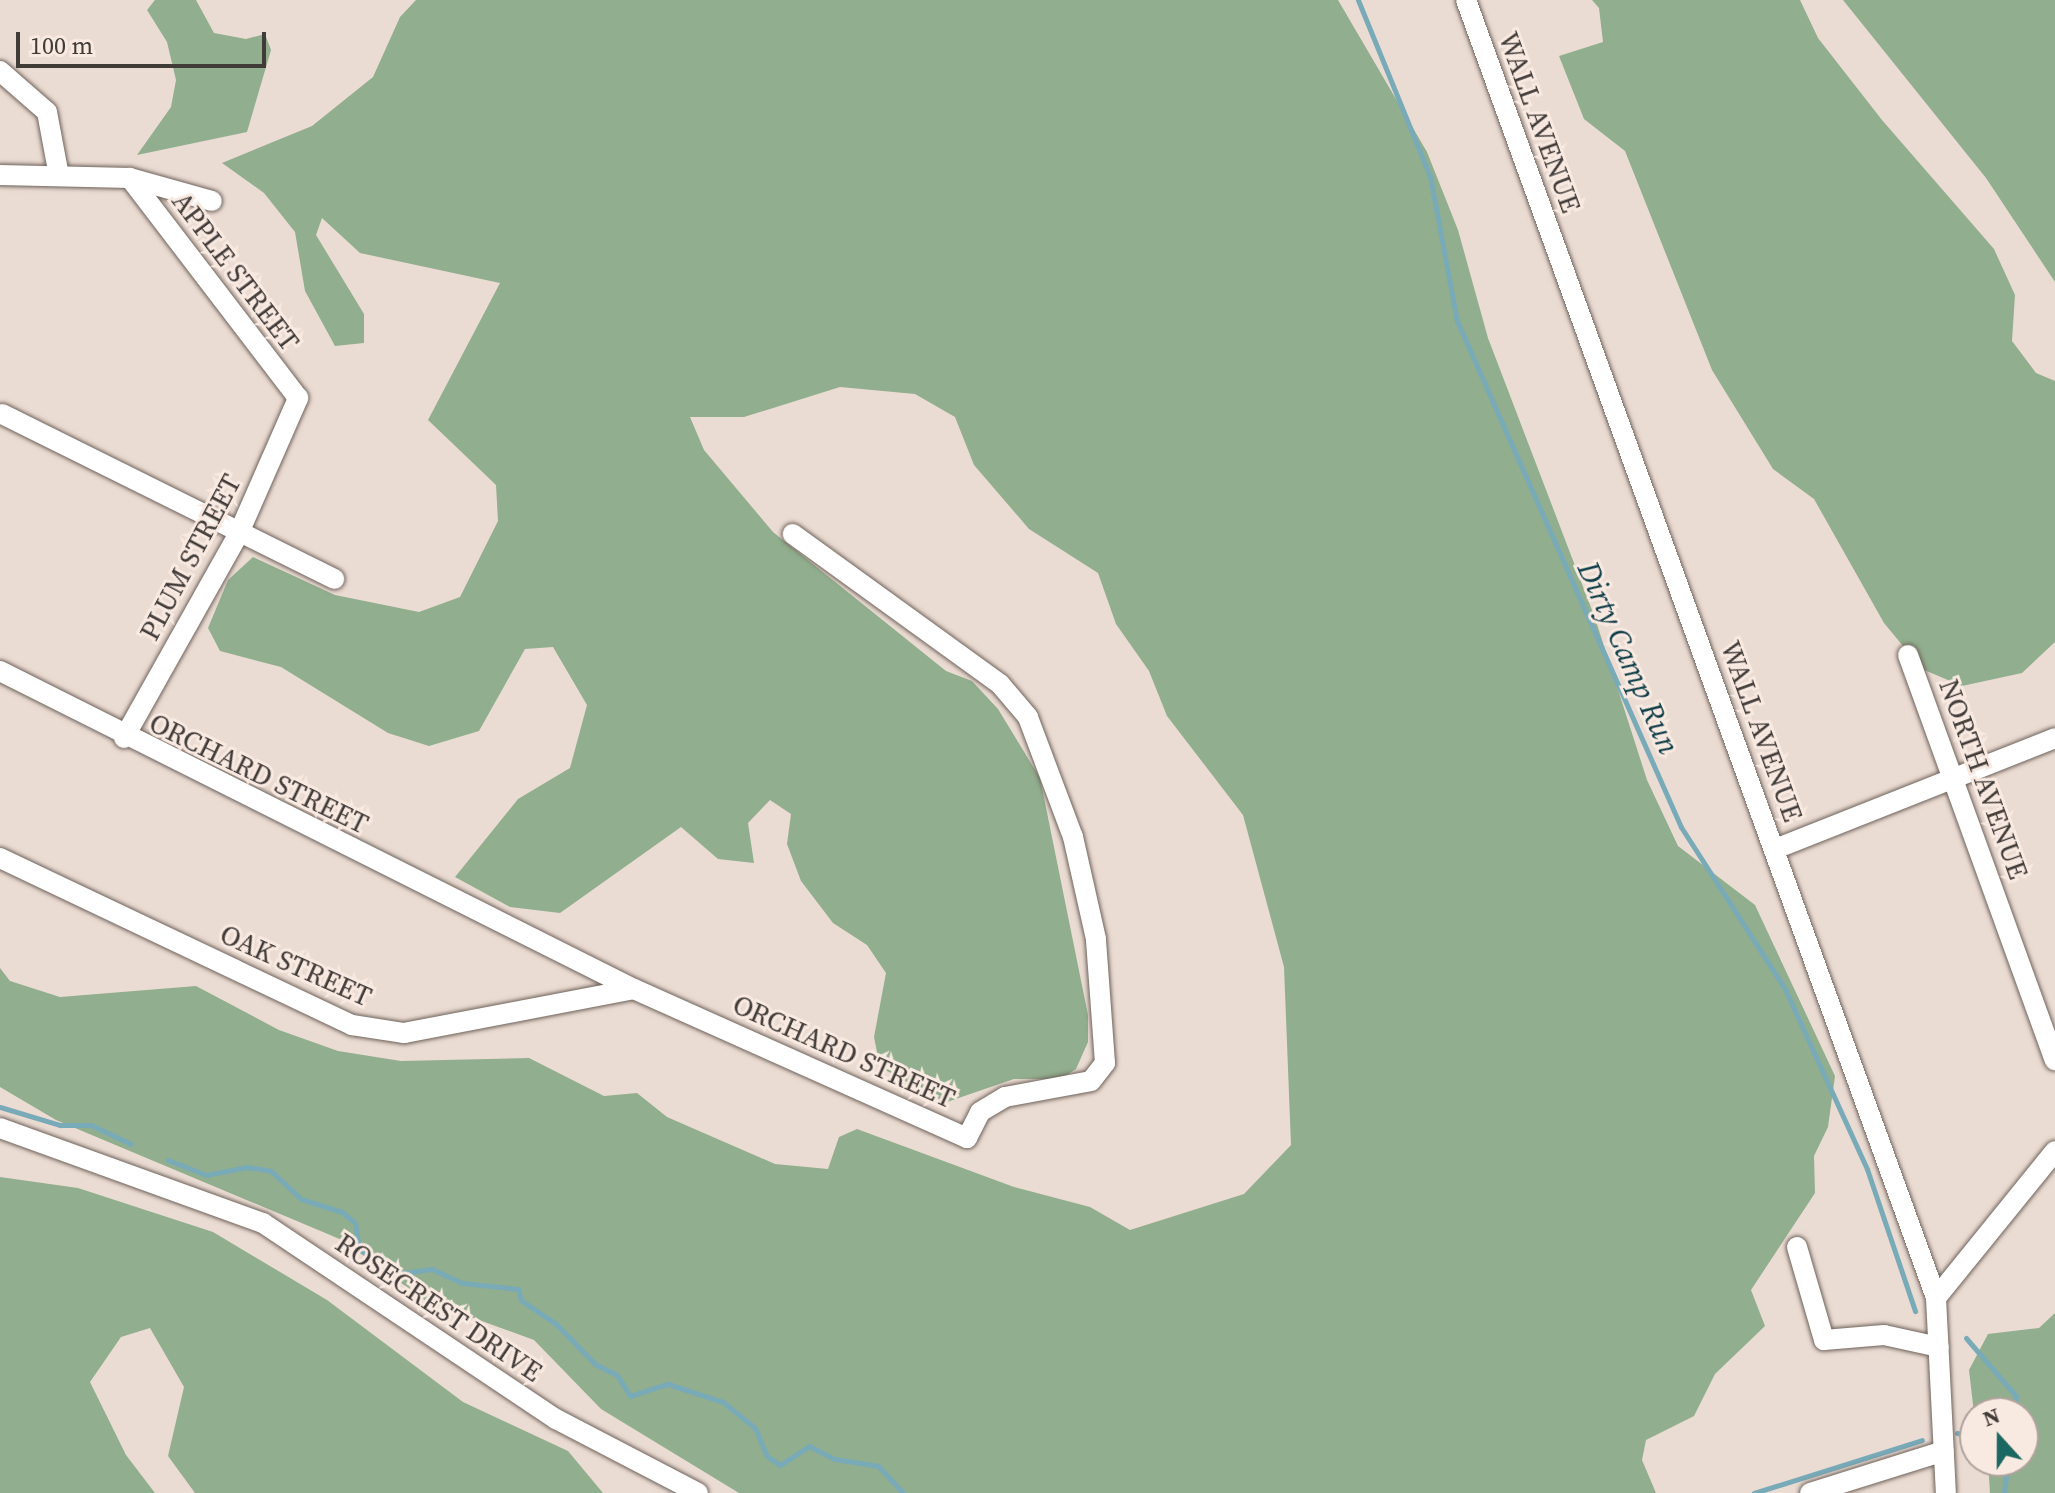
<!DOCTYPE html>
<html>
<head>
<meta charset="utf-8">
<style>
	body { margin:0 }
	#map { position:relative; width:2055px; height:1493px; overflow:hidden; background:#ebdcd3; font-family:"Source Serif 4",serif }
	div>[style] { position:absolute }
	.forest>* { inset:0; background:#91ae8e }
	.stream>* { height:5px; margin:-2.5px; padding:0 2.5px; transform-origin:2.5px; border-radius:2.5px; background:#79aab8 }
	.roads { filter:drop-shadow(0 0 2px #6e625a) drop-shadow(0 0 2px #6e625a) }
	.minor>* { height:20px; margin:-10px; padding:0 10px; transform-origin:10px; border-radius:10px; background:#fff }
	span { translate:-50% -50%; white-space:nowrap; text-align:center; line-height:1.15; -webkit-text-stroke:6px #f8e9e1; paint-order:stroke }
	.street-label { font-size:28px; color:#413b38 }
	.water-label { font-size:30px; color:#0c3b46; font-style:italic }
	.north { position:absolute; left:1959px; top:1397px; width:80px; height:80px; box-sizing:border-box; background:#f8e9e1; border:2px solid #afa39d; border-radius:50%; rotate:339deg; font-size:22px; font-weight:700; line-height:32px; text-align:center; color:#413b38 }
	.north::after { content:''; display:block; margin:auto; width:28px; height:36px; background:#1b6761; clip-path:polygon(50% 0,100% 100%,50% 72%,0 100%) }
	.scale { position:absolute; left:16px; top:32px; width:250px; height:36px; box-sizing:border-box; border:4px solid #413b38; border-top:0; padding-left:10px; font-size:24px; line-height:28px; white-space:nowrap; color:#413b38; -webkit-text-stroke:6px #f8e9e1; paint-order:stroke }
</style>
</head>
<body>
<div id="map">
	<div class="forest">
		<i style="clip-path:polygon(155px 0,196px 0,214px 33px,246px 39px,265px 34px,271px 50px,247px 132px,137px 155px,171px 107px,176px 80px,167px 42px,147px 10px)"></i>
		<i style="clip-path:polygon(416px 0,1338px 0,1427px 152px,1458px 230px,1488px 338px,1595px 618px,1647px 780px,1678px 846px,1755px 905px,1835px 1076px,1828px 1127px,1814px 1156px,1815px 1193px,1751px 1290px,1765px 1326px,1715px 1374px,1694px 1416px,1646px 1440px,1642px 1460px,1656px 1493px,739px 1493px,601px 1409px,534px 1340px,426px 1301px,342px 1240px,56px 1120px,0 1087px,0 968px,10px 981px,60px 997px,196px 986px,279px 1030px,338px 1051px,401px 1061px,529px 1058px,604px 1096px,637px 1093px,667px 1117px,775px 1164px,828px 1169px,839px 1137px,857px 1129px,1014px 1187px,1090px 1207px,1130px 1230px,1244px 1194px,1291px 1145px,1284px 967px,1243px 815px,1167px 716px,1149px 671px,1116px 624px,1098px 573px,1029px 529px,974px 465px,955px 417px,915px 394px,840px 387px,744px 417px,690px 417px,704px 450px,773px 532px,946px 671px,972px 681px,998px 709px,1040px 778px,1088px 1015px,1088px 1042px,1076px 1069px,1060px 1079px,1014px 1079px,944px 1103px,880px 1067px,874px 1037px,886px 973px,867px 945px,833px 923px,801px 881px,787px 844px,791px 814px,770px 800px,748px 823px,754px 863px,718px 859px,681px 827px,560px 913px,510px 907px,455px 877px,518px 799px,570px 768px,587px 705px,553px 647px,525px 649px,479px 731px,429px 746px,388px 733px,281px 667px,220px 651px,208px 628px,228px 580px,253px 557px,335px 595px,419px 612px,460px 597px,498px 521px,496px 485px,428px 420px,500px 283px,360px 253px,322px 218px,316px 235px,364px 314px,364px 343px,335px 346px,305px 291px,295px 232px,264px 193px,222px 163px,312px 126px,373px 77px,400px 17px)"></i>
		<i style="clip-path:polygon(1592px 0,1800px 0,1818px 38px,1882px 120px,1994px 249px,2015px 295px,2012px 341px,2036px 373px,2055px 381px,2055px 642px,2022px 673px,1962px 686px,1922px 669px,1884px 623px,1814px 499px,1773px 469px,1712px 370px,1625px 151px,1584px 119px,1559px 56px,1603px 42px,1599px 8px)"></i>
		<i style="clip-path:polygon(1843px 0,2055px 0,2055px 282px,1986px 178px)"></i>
		<i style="clip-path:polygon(0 1177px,78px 1188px,213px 1232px,327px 1300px,463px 1402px,568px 1451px,603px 1493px,195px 1493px,168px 1456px,184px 1387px,150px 1328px,121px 1337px,90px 1382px,126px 1455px,155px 1493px,0 1493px)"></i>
		<i style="clip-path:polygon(2055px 1313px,2055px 1493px,1990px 1493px,1988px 1461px,2023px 1461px,2023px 1413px,1975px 1413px,1975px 1422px,1969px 1370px,1988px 1334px,2039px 1328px)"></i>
	</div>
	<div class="stream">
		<i style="left:1358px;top:0;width:190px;rotate:67.8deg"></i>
		<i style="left:1430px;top:176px;width:147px;rotate:79.5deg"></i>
		<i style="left:1457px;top:321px;width:553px;rotate:66.12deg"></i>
		<i style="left:1681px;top:827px;width:193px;rotate:57.3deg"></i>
		<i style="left:1785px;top:989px;width:198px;rotate:65.5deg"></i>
		<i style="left:1867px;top:1169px;width:150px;rotate:71.3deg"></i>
		<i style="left:0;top:1107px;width:63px;rotate:16.7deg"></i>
		<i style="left:60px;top:1125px;width:31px"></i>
		<i style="left:91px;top:1125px;width:44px;rotate:25.4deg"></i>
		<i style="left:168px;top:1160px;width:41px;rotate:21.5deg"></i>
		<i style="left:206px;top:1175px;width:42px;rotate:-11deg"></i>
		<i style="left:247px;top:1167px;width:24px;rotate:9deg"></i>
		<i style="left:271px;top:1171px;width:41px;rotate:43deg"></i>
		<i style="left:301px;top:1199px;width:43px;rotate:17.6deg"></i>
		<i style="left:342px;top:1212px;width:17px;rotate:40deg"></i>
		<i style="left:355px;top:1223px;width:26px;rotate:81deg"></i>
		<i style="left:359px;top:1249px;width:45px;rotate:34deg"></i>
		<i style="left:396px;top:1274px;width:36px;rotate:-8deg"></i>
		<i style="left:432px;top:1269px;width:33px;rotate:25deg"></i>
		<i style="left:462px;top:1283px;width:56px;rotate:6.1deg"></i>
		<i style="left:518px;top:1289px;width:11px;rotate:75deg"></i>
		<i style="left:521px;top:1300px;width:42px;rotate:34.4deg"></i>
		<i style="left:556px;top:1324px;width:56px;rotate:45.7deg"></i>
		<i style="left:595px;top:1364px;width:25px;rotate:27deg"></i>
		<i style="left:617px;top:1375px;width:25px;rotate:58deg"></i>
		<i style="left:630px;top:1396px;width:40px;rotate:-18deg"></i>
		<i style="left:668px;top:1384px;width:58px;rotate:18.1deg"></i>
		<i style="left:723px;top:1402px;width:41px;rotate:39.1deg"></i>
		<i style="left:755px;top:1428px;width:30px;rotate:67deg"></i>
		<i style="left:767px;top:1456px;width:16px;rotate:35deg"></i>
		<i style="left:780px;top:1465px;width:35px;rotate:-33deg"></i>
		<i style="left:809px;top:1446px;width:29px;rotate:27deg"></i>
		<i style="left:835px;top:1459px;width:44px;rotate:9.2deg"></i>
		<i style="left:878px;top:1466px;width:37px;rotate:47deg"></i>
		<i style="left:1966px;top:1338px;width:77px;rotate:49.2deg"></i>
		<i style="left:2016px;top:1396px;width:17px;rotate:97deg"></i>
		<i style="left:1957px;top:1433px;width:18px;rotate:9deg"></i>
		<i style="left:1754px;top:1493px;width:176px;rotate:-17.5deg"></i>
		<i style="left:2004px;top:1493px;width:32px;rotate:-83deg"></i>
	</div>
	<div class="roads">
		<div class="minor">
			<i style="left:1466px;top:0;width:1380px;rotate:70.09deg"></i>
			<i style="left:1936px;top:1298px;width:195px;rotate:87.1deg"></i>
			<i style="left:0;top:71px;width:62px;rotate:41.1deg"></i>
			<i style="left:47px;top:112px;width:65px;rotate:79.4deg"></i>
			<i style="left:0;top:175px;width:130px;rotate:1.3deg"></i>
			<i style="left:130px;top:178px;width:85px;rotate:15.7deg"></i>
			<i style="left:2px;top:414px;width:371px;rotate:26.4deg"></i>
			<i style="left:1908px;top:655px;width:431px;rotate:70.1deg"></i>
			<i style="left:0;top:671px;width:709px;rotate:26.64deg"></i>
			<i style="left:634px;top:989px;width:365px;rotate:24.1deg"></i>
			<i style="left:967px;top:1138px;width:29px;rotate:-63deg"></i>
			<i style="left:980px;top:1112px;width:29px;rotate:-31deg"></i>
			<i style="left:1005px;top:1097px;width:87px;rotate:-10.5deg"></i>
			<i style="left:1091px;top:1081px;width:23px;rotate:-52deg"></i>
			<i style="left:1105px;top:1063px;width:124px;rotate:-94.2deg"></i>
			<i style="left:1096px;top:939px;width:105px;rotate:-102.7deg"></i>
			<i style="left:1073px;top:837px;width:128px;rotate:-110.6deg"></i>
			<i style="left:1028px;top:717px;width:43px;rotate:-130.3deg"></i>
			<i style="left:1000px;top:684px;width:256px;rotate:-144.1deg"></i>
			<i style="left:124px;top:738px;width:233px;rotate:-60.7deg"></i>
			<i style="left:238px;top:535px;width:150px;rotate:-66.3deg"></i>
			<i style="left:298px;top:398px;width:277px;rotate:-127.4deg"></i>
			<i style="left:1775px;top:849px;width:301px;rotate:-21.6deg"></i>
			<i style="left:0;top:858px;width:390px;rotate:25.4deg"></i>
			<i style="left:352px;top:1025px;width:53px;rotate:8.7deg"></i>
			<i style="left:404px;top:1033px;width:234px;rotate:-10.8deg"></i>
			<i style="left:0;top:1128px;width:280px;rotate:19.9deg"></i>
			<i style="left:263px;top:1223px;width:353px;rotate:33.8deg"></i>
			<i style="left:556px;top:1419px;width:160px;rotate:27.5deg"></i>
			<i style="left:1797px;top:1247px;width:97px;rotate:73.8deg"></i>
			<i style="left:1824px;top:1340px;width:60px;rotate:-4.8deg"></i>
			<i style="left:1884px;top:1335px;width:56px;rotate:12.3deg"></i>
			<i style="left:1936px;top:1298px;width:189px;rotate:-51deg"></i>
			<i style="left:1810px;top:1493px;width:140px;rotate:-17.4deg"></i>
		</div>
	</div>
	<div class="street-label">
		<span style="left:1540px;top:122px;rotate:70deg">WALL AVENUE</span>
		<span style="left:236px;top:271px;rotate:53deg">APPLE STREET</span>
		<span style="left:190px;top:557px;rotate:-62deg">PLUM STREET</span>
		<span style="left:1762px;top:731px;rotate:70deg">WALL AVENUE</span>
		<span style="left:259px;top:773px;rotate:26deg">ORCHARD STREET</span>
		<span style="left:1984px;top:779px;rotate:70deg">NORTH AVENUE</span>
		<span style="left:296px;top:965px;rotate:24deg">OAK STREET</span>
		<span style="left:844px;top:1051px;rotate:24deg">ORCHARD STREET</span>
		<span style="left:439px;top:1307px;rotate:34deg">ROSECREST DRIVE</span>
	</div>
	<div class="water-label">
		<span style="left:1628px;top:658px;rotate:66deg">Dirty Camp Run</span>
	</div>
	<div class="north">N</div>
	<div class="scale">100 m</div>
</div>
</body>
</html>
